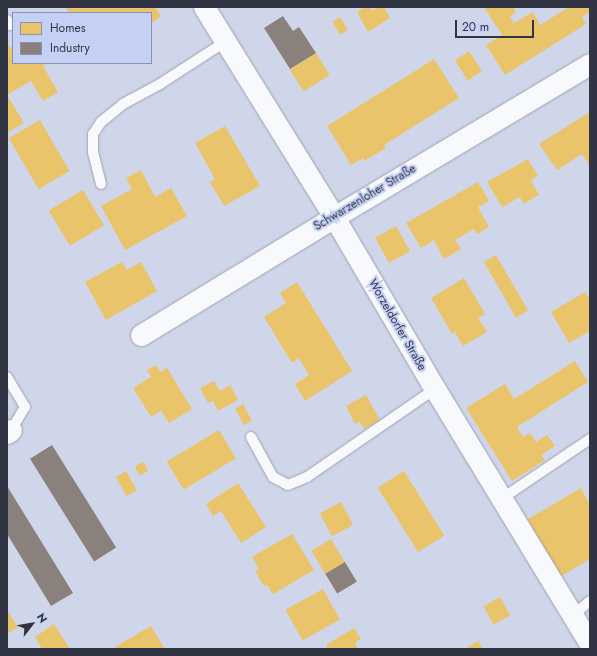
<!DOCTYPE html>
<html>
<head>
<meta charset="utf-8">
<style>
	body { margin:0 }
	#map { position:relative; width:597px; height:656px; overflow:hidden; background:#d0d6ea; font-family:Jost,sans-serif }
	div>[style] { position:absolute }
	.homes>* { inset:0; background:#e9c46a; transform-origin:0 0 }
	.industry>* { inset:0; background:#8a817c; transform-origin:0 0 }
	.roads { filter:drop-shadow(0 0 1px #9da1b1) drop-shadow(0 0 1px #9da1b1) }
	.service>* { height:10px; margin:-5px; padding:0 5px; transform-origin:5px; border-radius:5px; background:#f8f9fc }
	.minor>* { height:21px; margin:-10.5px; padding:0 10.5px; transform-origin:10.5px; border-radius:10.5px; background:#f8f9fc }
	span { translate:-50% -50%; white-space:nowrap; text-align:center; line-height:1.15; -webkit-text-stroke:4px #c5d0f5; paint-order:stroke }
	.street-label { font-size:12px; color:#303443 }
	.frame { position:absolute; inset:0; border:8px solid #303443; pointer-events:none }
	.legend { position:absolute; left:12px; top:12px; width:140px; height:52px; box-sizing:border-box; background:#c5d0f5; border:1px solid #8992ae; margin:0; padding:5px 7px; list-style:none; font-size:12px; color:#303443 }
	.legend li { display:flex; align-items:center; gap:8px; height:20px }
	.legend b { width:20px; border:1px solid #8992ae }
	.north { position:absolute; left:12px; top:604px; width:40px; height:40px; -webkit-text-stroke:3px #c5d0f5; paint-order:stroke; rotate:59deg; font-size:11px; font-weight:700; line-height:16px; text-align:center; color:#303443 }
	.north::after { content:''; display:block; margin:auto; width:14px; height:18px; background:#303443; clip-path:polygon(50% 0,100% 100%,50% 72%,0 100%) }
	.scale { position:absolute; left:455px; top:20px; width:79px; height:18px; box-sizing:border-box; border:2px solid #303443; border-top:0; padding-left:5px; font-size:12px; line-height:14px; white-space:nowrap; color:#303443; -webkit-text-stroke:3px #c5d0f5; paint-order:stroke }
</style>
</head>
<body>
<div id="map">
	<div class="homes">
		<i style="clip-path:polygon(66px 7px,155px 7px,161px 16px,151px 24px,151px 13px,69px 13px)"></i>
		<i style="clip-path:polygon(366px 7px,369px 7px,372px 11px,378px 7px,384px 7px,390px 18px,368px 32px,357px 12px)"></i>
		<i style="clip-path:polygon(484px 7px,513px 7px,516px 12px,510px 16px,514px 23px,533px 12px,540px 25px,569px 7px,590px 7px,590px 12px,582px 17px,586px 24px,505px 75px,486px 45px,502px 35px)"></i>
		<i style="left:340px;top:17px;width:15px;height:9px;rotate:58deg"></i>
		<i style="clip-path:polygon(7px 42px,10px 48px,13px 46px,13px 63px,47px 63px,43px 66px,58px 92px,43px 101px,31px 81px,7px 95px,24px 123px,7px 133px)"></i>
		<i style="left:469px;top:51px;width:24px;height:17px;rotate:57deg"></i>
		<i style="left:316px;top:53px;width:26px;height:31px;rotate:58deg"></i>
		<i style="clip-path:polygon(434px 59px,459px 98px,384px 145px,386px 148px,364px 161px,363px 158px,351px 165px,327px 126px)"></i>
		<i style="clip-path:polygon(590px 112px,590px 167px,582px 154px,557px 170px,539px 144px)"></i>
		<i style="left:40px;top:120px;width:59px;height:36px;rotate:60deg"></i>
		<i style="clip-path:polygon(225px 126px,260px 186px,224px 206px,210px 182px,215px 179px,195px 143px)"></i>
		<i style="clip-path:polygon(528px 159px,538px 176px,531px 180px,539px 195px,523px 204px,520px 197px,502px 207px,487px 182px)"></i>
		<i style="clip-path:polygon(141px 170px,155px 197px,171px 188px,187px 216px,125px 250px,101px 206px,132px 189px,126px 178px)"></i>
		<i style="clip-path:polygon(478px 182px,489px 201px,478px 207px,489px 227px,477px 234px,474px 229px,455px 240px,461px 249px,444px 259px,434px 240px,421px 248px,406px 223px)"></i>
		<i style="left:83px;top:190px;width:41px;height:40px;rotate:59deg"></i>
		<i style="left:396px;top:226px;width:29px;height:24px;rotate:61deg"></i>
		<i style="left:496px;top:255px;width:64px;height:14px;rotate:60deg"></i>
		<i style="clip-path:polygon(122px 262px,127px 270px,141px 262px,157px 291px,106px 320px,85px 282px)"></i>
		<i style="clip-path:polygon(464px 278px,485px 314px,478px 318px,487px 332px,463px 346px,455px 332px,452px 334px,431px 298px)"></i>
		<i style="clip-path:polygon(297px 282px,352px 371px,305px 401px,295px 384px,309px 375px,299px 358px,292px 363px,264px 317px,286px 303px,280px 293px)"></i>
		<i style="clip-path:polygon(585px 292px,590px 300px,590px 331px,569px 343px,551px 312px)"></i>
		<i style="clip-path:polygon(575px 361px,588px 382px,517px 427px,523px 437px,530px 433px,536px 442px,547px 435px,555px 446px,541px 455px,545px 460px,512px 481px,466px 408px,505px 384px,514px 399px)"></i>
		<i style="clip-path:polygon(156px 365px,160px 372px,167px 368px,192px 409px,169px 423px,161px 411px,151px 417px,133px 388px,151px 377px,147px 370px)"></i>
		<i style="clip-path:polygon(214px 381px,220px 391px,230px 385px,238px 400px,218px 411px,213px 401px,208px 403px,200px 388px)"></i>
		<i style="clip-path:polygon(366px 395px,380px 420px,364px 429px,360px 422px,355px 424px,346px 406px)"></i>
		<i style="left:243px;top:404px;width:19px;height:9px;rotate:62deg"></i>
		<i style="left:219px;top:430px;width:33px;height:61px;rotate:59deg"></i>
		<i style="left:144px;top:462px;width:10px;height:10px;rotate:66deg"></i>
		<i style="left:126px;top:471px;width:22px;height:12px;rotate:60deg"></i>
		<i style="left:404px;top:471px;width:76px;height:31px;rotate:58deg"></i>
		<i style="clip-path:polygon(238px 483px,266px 527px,241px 543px,221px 511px,213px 516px,206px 504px)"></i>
		<i style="clip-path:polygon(581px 488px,590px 505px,590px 559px,558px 578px,525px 521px)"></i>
		<i style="left:341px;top:502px;width:26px;height:24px;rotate:62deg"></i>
		<i style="clip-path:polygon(292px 534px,314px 570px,273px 594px,267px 585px,264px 586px,255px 571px,259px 569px,252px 557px)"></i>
		<i style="left:331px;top:539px;width:27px;height:23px;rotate:59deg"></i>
		<i style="left:323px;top:589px;width:35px;height:43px;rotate:61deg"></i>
		<i style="left:500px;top:597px;width:21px;height:19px;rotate:61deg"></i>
		<i style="clip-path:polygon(7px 610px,18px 627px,7px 634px)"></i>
		<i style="clip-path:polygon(54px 624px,70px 649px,42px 649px,35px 637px)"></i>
		<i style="clip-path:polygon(151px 626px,165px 649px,116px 649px,115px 647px)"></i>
		<i style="clip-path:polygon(354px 628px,361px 639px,355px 643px,358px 649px,328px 649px,326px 645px)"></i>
		<i style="clip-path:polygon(478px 641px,483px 649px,464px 649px)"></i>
	</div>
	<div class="industry">
		<i style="clip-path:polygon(283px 16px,293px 31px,299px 27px,316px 53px,290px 69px,264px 28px)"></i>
		<i style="left:52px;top:445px;width:121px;height:26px;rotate:58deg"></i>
		<i style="clip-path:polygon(7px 486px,73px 593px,51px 606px,7px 534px)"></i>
		<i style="left:345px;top:562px;width:23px;height:23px;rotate:59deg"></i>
	</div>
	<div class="roads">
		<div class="service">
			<i style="left:7px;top:20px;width:6px;rotate:59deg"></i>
			<i style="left:101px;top:184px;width:32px;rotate:-104deg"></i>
			<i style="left:93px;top:153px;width:19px;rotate:-90deg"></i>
			<i style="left:93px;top:134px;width:14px;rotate:-56deg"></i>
			<i style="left:101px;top:122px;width:28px;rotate:-39deg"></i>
			<i style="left:123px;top:104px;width:42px;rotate:-28.4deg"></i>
			<i style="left:160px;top:84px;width:77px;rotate:-32.9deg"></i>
			<i style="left:7px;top:377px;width:35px;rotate:59deg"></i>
			<i style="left:25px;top:407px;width:27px;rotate:121deg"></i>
			<i style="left:251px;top:437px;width:46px;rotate:61.2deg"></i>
			<i style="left:273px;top:477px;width:17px;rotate:28deg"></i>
			<i style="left:288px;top:485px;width:21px;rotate:-23deg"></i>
			<i style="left:307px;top:477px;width:155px;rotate:-34.5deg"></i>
			<i style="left:501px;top:499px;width:107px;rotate:-34deg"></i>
			<i style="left:572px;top:616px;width:23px;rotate:-40deg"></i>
		</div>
		<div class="minor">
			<i style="left:204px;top:7px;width:247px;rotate:58.2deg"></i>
			<i style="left:334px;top:217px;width:199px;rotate:59.6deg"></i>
			<i style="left:435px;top:389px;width:298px;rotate:58.7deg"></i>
			<i style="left:141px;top:335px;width:226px;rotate:-31.4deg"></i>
			<i style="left:334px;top:217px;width:298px;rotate:-30.9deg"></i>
			<i style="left:7px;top:433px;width:5px;rotate:-37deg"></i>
		</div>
	</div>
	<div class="street-label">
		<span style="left:365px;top:198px;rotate:-31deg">Schwarzenloher Straße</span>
		<span style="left:397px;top:325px;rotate:60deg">Worzeldorfer Straße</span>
	</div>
	<div class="frame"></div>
	<ul class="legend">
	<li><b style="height:11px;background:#e9c46a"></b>Homes</li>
	<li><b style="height:11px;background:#8a817c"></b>Industry</li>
	</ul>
	<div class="north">N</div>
	<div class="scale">20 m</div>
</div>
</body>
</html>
